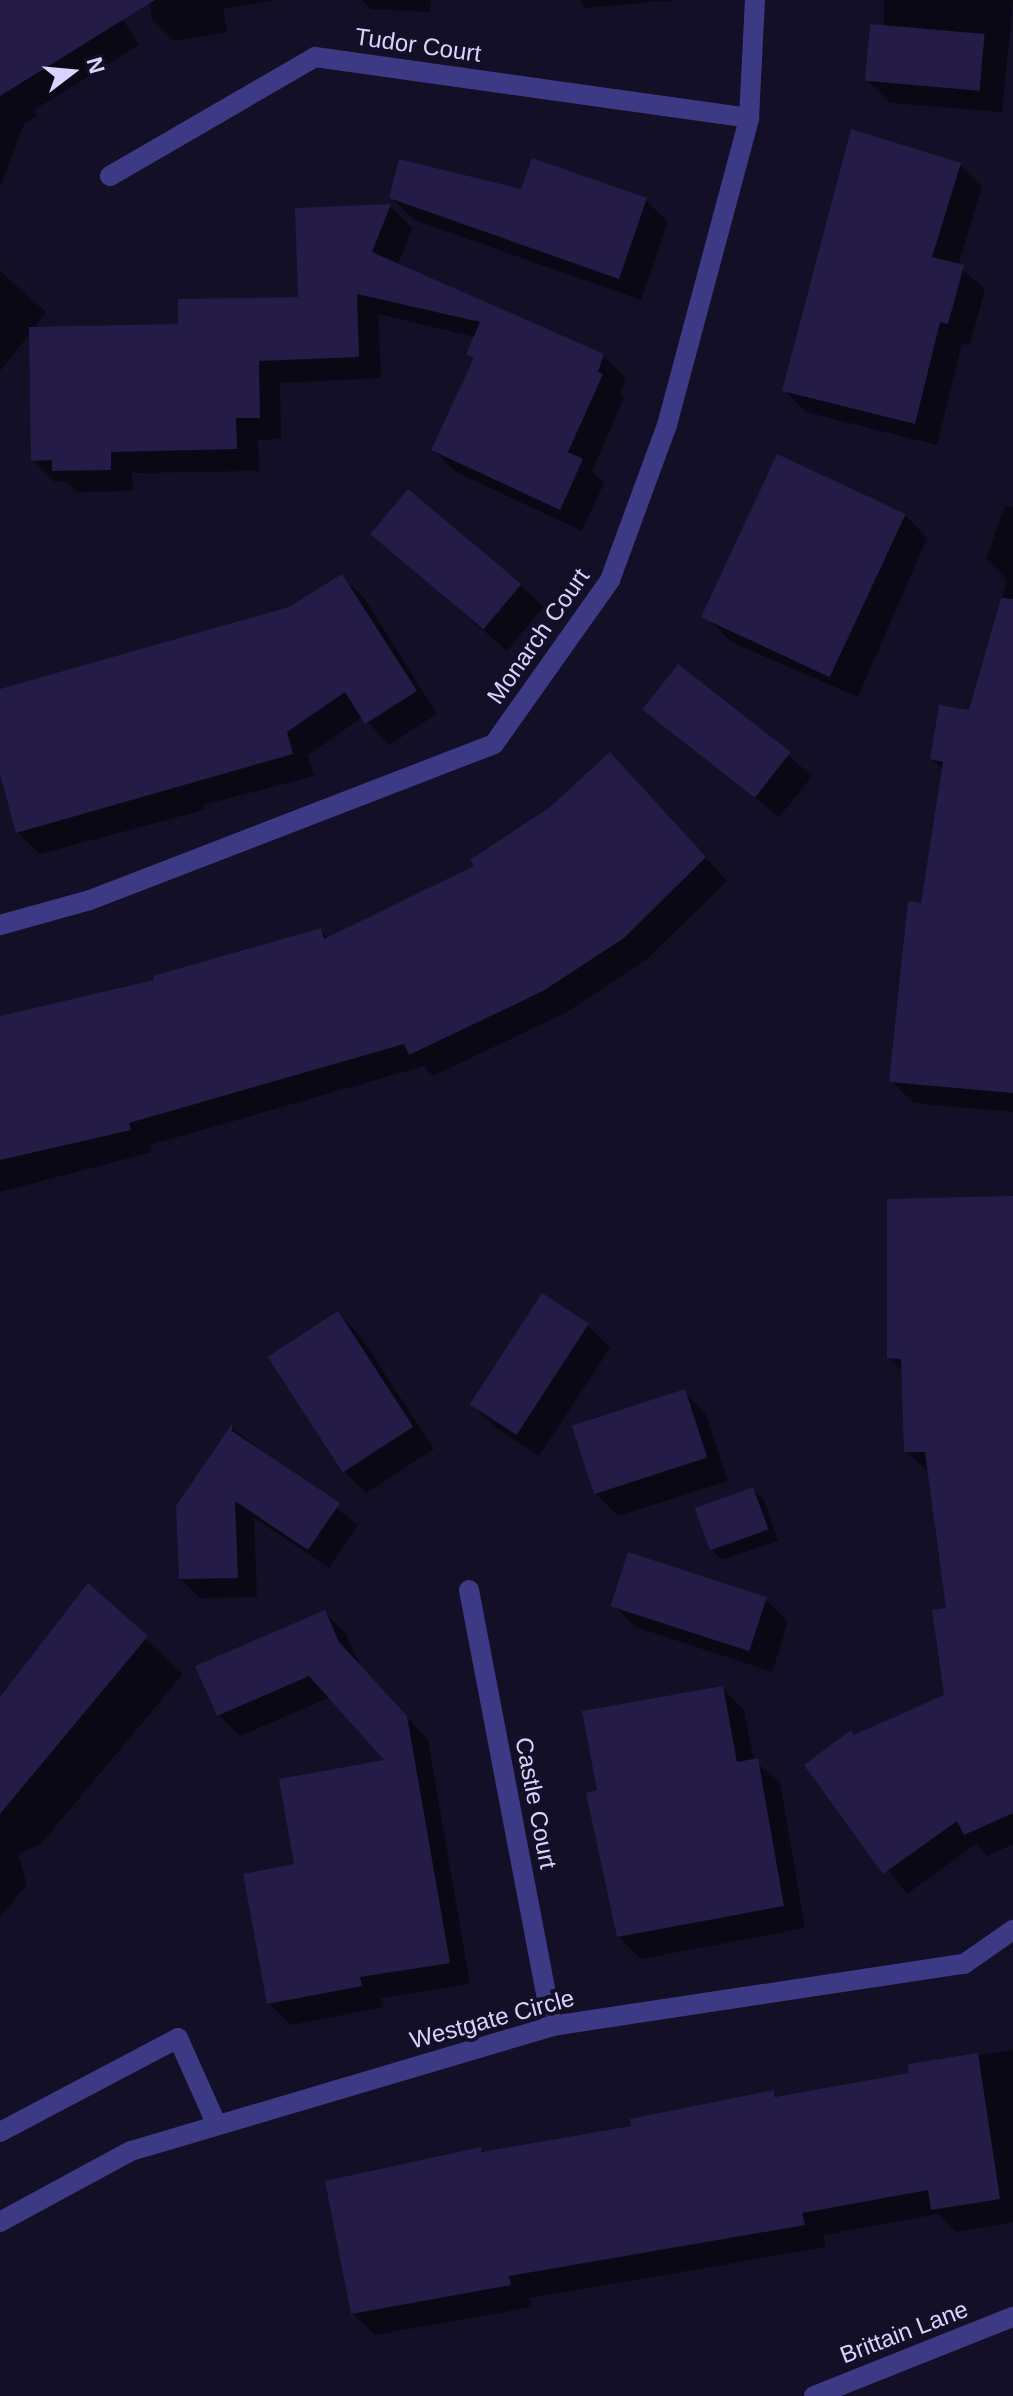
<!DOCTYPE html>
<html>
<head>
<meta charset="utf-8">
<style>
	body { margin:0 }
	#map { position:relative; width:1013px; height:2396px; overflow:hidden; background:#130f26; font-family:Helvetica,sans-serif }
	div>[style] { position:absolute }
	.shadow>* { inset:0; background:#0007; transform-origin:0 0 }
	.building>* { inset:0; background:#241b47; transform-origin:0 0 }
	.lane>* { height:20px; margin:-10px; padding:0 10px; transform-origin:10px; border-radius:10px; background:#3d3a85 }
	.street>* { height:20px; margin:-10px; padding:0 10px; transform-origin:10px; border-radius:10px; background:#3d3a85 }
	span { translate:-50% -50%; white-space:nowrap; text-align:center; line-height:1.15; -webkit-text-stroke:8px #130f26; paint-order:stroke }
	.street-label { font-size:24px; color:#d9d4ff }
	.north { position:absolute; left:32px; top:32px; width:80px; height:80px; -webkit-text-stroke:6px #130f26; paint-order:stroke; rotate:74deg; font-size:22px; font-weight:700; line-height:32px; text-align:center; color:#d9d4ff }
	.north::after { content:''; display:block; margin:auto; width:28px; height:36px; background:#d9d4ff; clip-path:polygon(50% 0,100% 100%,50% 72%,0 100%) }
</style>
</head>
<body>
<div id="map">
	<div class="shadow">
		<i style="clip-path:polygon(0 0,111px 0,139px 45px,34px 110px,37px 116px,24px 124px,0 187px)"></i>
		<i style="clip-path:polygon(149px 0,274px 0,223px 9px,227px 32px,174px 41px,152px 19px)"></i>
		<i style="clip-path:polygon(362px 0,431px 0,430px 12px,371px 9px)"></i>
		<i style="clip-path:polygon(579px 0,674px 0,586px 8px)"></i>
		<i style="clip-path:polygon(884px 0,1013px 0,1002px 112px,890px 103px,867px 80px,884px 27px)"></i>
		<i style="clip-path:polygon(960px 165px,982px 187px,958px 266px,985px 289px,970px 345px,962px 343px,937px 445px,806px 412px,784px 390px)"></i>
		<i style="clip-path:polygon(523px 192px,645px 200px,668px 222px,641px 300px,414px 220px,391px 197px)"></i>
		<i style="clip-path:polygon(390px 206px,412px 228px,398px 265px,603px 356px,626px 378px,620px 394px,624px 398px,592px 471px,604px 483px,582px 531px,456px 472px,433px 449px,475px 360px,468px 354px,475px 337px,378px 314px,381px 378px,280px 383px,281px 439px,258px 440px,259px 471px,132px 473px,133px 491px,77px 492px,67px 482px,55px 482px,33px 460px,31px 332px,0 371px,0 271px,46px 312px,33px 329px,180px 326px,300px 299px,297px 210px)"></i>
		<i style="clip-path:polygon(1005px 505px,1013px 508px,1013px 1112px,914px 1103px,891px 1081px,944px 771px,932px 759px,971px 713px,1007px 580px,986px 559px)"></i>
		<i style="clip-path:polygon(905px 515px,927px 538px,858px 697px,731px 642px,709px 619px)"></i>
		<i style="clip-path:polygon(373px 534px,521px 585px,543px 607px,507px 651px)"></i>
		<i style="clip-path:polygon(341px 576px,364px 598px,437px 714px,389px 745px,363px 717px,308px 755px,314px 776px,203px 805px,204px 810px,40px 854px,17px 832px,0 767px,0 691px,290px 609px)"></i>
		<i style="left:678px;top:667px;width:173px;height:53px;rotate:39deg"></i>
		<i style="clip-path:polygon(632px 777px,727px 881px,646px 960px,565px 1013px,433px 1076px,424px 1066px,150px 1145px,152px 1152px,0 1192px,0 1021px,157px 981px,320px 930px,329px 939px,477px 866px)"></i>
		<i style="clip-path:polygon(1013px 1198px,1013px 1844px,987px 1856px,976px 1844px,907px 1894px,806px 1765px,854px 1737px,946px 1696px,948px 1610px,930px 1473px,906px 1452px,903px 1372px,889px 1358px)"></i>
		<i style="clip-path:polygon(542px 1295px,588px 1326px,610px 1348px,539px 1456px,494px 1426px,471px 1404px)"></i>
		<i style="clip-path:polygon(338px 1313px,360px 1336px,434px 1449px,366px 1493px,344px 1471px,271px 1357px)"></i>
		<i style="clip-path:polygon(684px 1392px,706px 1414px,728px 1481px,618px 1516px,596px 1494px)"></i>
		<i style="clip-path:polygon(232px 1428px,358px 1525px,329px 1568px,254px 1518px,257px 1597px,200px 1598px,181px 1579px,178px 1506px)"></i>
		<i style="clip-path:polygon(752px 1489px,764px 1500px,778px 1541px,722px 1560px,711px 1549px)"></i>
		<i style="clip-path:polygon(88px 1586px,183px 1674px,41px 1844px,18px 1854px,27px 1885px,0 1917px,0 1700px)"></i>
		<i style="clip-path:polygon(766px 1600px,788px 1622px,772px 1672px,636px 1627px,613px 1605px)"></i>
		<i style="clip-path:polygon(324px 1612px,346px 1634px,360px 1666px,428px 1740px,470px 1984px,381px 1998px,383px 2007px,291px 2025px,269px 2003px,297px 1866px,388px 1762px,331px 1697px,240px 1736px,219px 1715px)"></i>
		<i style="clip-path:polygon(722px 1688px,744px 1710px,754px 1761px,780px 1782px,805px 1928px,641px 1959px,618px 1936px)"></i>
		<i style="clip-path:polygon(1013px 2050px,1013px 2222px,956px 2232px,938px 2214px,823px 2235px,826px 2247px,530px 2298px,532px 2307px,375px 2335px,352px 2313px,481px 2149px,485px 2153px,634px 2127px,773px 2092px,779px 2098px,912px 2074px,910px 2066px)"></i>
	</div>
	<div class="building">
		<i style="clip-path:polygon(0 0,155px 0,0 96px)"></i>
		<i style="left:870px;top:24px;width:115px;height:57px;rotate:5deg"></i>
		<i style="clip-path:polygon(851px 129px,961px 163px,932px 257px,964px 265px,948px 324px,940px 322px,915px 424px,782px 391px)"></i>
		<i style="clip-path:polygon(532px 158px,647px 198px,619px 279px,389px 198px,399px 159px,521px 189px)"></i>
		<i style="clip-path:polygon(391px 204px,372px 252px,604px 354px,598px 372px,603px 374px,568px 452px,583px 459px,560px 510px,431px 450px,474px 358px,466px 354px,480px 322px,357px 294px,359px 357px,259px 361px,260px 418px,236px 418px,237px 449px,111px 452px,111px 470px,52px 471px,52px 460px,31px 461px,29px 327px,178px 324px,178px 299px,298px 297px,295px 208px)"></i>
		<i style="left:777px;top:454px;width:142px;height:180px;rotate:25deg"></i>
		<i style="left:408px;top:489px;width:148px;height:59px;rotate:40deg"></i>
		<i style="clip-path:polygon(342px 574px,417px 691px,365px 724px,345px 692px,287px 732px,293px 754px,16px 833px,0 774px,0 689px,289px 607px)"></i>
		<i style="clip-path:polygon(1001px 598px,1013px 599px,1013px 1093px,889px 1082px,908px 901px,921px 903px,943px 762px,930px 759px,939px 705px,969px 710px)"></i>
		<i style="left:678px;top:664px;width:143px;height:58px;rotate:38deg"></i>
		<i style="clip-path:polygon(610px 752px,706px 857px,624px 938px,543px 991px,409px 1055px,404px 1044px,129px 1123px,131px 1130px,0 1160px,0 1016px,154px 980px,153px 976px,321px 928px,324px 939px,474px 866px,470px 860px,550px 807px)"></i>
		<i style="clip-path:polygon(1013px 1196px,1013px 1813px,964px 1835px,957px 1821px,883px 1874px,804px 1765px,851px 1730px,854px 1735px,944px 1695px,932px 1610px,946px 1608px,925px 1452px,904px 1452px,901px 1359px,887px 1358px,887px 1199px)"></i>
		<i style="left:542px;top:1293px;width:56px;height:133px;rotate:33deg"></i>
		<i style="left:338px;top:1311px;width:138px;height:84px;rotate:57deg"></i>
		<i style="left:685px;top:1389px;width:72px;height:119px;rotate:72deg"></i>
		<i style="clip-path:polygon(232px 1424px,232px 1431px,340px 1503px,308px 1550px,235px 1501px,238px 1578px,179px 1579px,176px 1506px)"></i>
		<i style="left:753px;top:1487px;width:45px;height:62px;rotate:70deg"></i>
		<i style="left:628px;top:1552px;width:146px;height:57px;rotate:18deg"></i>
		<i style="clip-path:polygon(88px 1583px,148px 1636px,0 1814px,0 1697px)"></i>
		<i style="clip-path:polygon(325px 1610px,339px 1642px,407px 1716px,450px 1963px,360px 1977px,362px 1986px,267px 2004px,243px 1874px,294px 1864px,279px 1779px,384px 1760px,309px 1676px,217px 1716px,195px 1666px)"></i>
		<i style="clip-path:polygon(723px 1686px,737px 1762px,758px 1758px,784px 1906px,617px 1937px,586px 1793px,597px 1790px,582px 1711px)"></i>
		<i style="clip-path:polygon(978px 2053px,1000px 2199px,931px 2210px,928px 2190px,802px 2213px,805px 2225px,509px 2276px,511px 2285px,351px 2314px,325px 2181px,481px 2147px,482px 2152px,631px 2126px,630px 2119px,774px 2090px,775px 2097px,909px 2073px,908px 2064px)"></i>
	</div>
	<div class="lane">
		<i style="left:0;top:2132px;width:201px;rotate:-27.8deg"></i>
		<i style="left:178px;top:2038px;width:95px;rotate:65.9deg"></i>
	</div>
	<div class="street">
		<i style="left:110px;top:176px;width:237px;rotate:-30.1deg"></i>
		<i style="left:315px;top:57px;width:438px;rotate:8deg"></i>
		<i style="left:0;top:925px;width:93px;rotate:-15.5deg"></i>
		<i style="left:90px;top:900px;width:433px;rotate:-21.1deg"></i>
		<i style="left:494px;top:744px;width:201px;rotate:-54.7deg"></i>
		<i style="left:610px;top:580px;width:165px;rotate:-69.8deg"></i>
		<i style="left:667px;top:425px;width:318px;rotate:-75deg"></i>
		<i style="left:749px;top:118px;width:118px;rotate:-87.1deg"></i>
		<i style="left:469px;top:1590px;width:444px;rotate:79.2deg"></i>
		<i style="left:0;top:2222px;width:149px;rotate:-28.5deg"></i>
		<i style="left:131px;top:2151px;width:439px;rotate:-16.5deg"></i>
		<i style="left:552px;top:2026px;width:417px;rotate:-8.6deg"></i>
		<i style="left:964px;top:1964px;width:60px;rotate:-34.8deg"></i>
		<i style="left:814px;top:2396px;width:214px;rotate:-21.7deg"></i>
	</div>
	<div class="street-label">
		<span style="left:418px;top:45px;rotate:8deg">Tudor Court</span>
		<span style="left:538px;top:636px;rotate:-55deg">Monarch Court</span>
		<span style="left:536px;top:1803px;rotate:79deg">Castle Court</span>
		<span style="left:492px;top:2019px;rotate:-15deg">Westgate Circle</span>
		<span style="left:904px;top:2332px;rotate:-21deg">Brittain Lane</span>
	</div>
	<div class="north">N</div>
</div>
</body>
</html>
